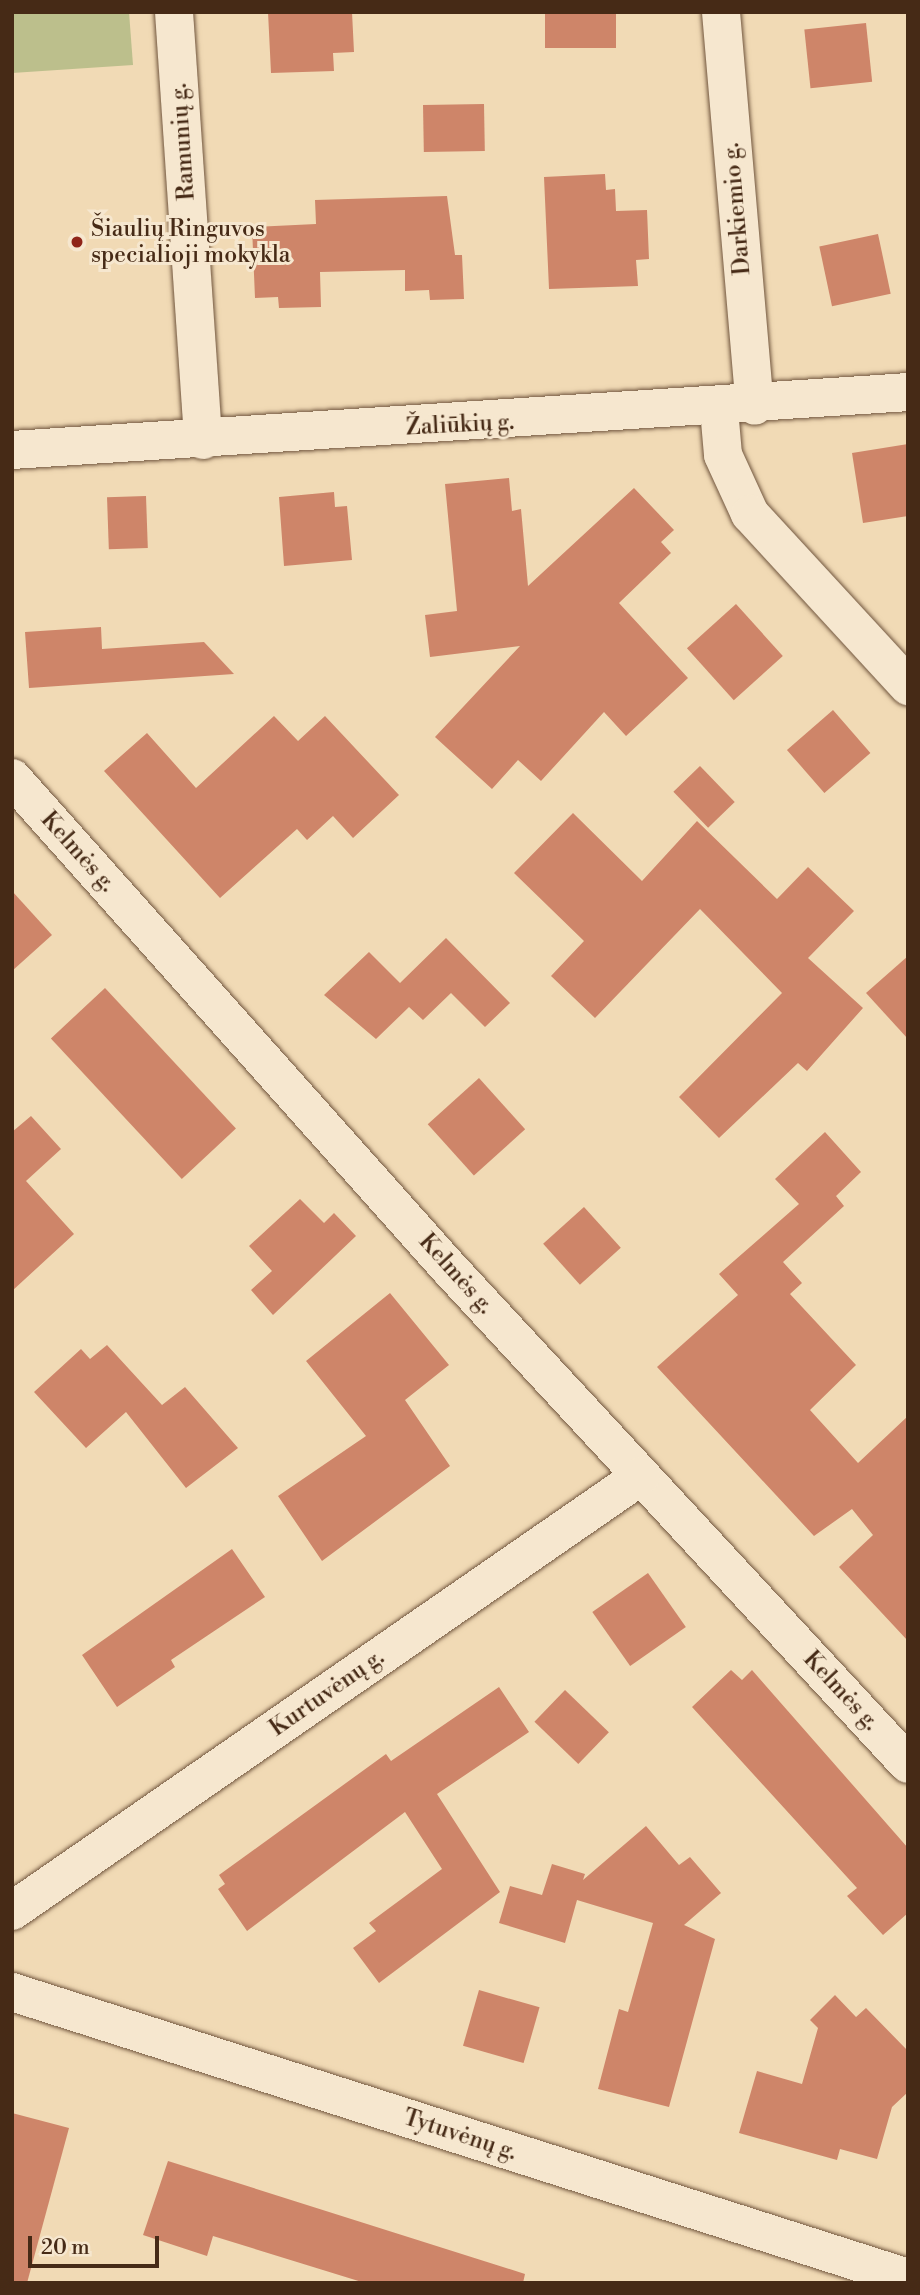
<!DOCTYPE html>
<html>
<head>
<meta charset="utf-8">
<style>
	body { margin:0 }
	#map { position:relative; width:920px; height:2295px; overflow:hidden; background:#f1dab5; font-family:"Libre Bodoni",serif }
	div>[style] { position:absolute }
	.green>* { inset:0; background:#bcbf8c }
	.building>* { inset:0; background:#ce8569; transform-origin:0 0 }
	.roads { filter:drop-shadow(0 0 2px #71563e) drop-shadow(0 0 2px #71563e) }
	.minor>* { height:38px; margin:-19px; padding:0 19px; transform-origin:19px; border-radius:19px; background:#f6e7cf }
	.dots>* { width:19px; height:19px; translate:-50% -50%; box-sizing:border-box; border:4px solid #f6e7cf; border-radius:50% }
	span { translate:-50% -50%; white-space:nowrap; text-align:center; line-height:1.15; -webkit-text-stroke:6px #f6e7cf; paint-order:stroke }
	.street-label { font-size:23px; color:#462a16 }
	.poi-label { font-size:23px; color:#462a16 }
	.left { translate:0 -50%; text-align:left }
	.frame { position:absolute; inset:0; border:14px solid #462a16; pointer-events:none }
	.scale { position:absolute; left:28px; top:2236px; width:131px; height:32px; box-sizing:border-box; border:4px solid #462a16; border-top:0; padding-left:9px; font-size:21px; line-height:24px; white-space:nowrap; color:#462a16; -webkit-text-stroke:5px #f6e7cf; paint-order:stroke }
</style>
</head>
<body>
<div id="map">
	<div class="green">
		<i style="clip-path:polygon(12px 12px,129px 12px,133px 65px,12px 73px)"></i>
	</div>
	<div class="building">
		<i style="clip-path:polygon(268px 12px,352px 12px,354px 52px,333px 53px,334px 71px,271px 73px)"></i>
		<i style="left:545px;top:12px;width:71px;height:36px"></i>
		<i style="left:866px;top:23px;width:59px;height:62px;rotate:84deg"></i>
		<i style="left:484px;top:104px;width:47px;height:61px;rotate:89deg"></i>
		<i style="clip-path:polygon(605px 174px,606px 190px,615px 189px,616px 211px,647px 210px,649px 259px,636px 260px,638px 286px,549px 289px,544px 177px)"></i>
		<i style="clip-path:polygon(447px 196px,455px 255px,462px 255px,464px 299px,430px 300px,429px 290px,405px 291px,405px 270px,320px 272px,321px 307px,279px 308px,278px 297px,255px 298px,252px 227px,316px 224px,315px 200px)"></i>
		<i style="left:878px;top:234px;width:61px;height:60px;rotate:78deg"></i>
		<i style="clip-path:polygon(908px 444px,908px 516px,863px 523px,852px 453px)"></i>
		<i style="clip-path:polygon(509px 478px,512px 511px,521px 509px,528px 586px,634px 488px,674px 530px,661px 542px,671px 553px,619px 603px,688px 678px,626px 736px,604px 712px,541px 781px,518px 760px,492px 789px,435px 737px,520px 646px,430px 657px,425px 615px,457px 611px,445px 484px)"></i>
		<i style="clip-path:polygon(334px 492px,335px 507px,347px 506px,352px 560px,284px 566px,279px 497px)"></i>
		<i style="left:146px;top:496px;width:52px;height:39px;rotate:88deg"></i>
		<i style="left:736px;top:604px;width:70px;height:66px;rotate:48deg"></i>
		<i style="clip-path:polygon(101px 627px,102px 649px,204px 642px,234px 674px,29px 688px,25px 632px)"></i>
		<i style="left:833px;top:710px;width:57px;height:61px;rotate:49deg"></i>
		<i style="clip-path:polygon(274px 716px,298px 741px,325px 716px,399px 795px,353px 838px,333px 816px,307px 840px,297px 829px,220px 898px,104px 771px,147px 733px,196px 788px)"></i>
		<i style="left:700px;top:766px;width:50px;height:37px;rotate:46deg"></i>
		<i style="clip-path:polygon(573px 813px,642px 881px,697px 821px,777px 899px,808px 867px,854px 911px,808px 958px,863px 1008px,807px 1071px,798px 1063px,719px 1138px,679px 1097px,782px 993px,700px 909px,595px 1018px,551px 976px,584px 941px,514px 873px)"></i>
		<i style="clip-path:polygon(12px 891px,52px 935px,12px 971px)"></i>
		<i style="clip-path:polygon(446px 938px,510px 1003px,485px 1027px,451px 993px,423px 1020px,409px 1007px,376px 1039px,324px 995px,369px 952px,400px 983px)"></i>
		<i style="clip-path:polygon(908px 956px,908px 1039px,866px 993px)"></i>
		<i style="left:105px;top:988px;width:192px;height:74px;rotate:47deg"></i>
		<i style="left:479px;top:1078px;width:69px;height:69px;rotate:48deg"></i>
		<i style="clip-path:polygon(31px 1116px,61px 1149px,26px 1181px,74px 1234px,12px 1291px,12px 1132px)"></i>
		<i style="clip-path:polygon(825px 1132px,861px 1172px,836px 1196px,844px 1206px,783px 1262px,802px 1283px,790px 1294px,856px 1365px,810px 1410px,858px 1463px,908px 1416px,908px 1641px,839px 1567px,873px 1535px,852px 1509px,814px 1536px,657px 1367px,738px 1295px,719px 1274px,799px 1204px,775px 1179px)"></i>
		<i style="clip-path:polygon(300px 1199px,324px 1223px,334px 1213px,356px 1236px,273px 1315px,251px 1290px,272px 1271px,249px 1246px)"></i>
		<i style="left:584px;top:1207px;width:55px;height:55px;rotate:48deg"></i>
		<i style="clip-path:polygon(390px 1293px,449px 1365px,405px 1400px,450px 1466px,322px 1561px,278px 1496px,366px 1436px,306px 1361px)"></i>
		<i style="clip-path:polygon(107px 1345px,162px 1405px,185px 1387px,238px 1448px,186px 1488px,126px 1412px,86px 1448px,34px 1392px,81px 1349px,90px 1359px)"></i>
		<i style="clip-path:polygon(232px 1549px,265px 1597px,171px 1660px,175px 1667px,117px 1707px,82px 1655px)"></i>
		<i style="left:648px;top:1573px;width:66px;height:68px;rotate:55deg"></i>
		<i style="clip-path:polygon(731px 1670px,742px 1680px,752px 1670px,908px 1848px,908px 1913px,883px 1935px,847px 1896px,857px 1888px,692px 1707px)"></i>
		<i style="clip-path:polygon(499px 1687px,529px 1732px,437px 1794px,500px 1892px,379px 1983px,353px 1948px,376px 1931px,369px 1923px,442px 1869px,405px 1812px,247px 1931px,218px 1889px,225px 1884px,219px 1875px,386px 1754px,391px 1761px)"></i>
		<i style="left:565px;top:1690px;width:61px;height:44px;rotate:44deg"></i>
		<i style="clip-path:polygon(646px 1826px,679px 1865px,690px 1857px,721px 1893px,684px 1925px,715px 1939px,669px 2107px,598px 2089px,619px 2009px,628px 2012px,653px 1923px,577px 1900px,565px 1943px,499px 1923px,510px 1886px,542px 1895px,552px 1864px,585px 1874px,583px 1880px)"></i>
		<i style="left:479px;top:1990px;width:63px;height:58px;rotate:16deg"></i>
		<i style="clip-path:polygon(835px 1995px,856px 2017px,866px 2008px,908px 2051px,908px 2092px,892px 2107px,877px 2159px,840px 2149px,837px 2160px,739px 2133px,757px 2071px,802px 2084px,818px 2028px,810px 2020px)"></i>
		<i style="clip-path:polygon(12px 2113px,69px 2128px,27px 2283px,12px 2283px)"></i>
		<i style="clip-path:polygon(168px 2161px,525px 2274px,523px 2283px,365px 2283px,213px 2236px,207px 2256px,143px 2235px)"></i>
	</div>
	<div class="roads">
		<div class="minor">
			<i style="left:174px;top:12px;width:429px;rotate:86.1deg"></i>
			<i style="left:721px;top:12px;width:395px;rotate:85.1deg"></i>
			<i style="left:719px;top:409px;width:46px;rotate:85deg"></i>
			<i style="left:723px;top:455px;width:65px;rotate:65.4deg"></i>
			<i style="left:750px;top:514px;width:234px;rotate:47.4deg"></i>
			<i style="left:12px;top:450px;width:898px;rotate:-3.7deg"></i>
			<i style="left:12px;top:778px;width:655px;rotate:48.28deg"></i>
			<i style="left:448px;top:1267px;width:677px;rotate:47.21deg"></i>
			<i style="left:12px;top:1911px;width:765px;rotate:-34.67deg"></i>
			<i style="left:12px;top:1992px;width:941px;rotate:17.7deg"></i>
		</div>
	</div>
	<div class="dots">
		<i style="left:77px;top:242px;background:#8f2418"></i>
	</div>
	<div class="street-label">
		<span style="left:183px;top:142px;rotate:-94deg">Ramunių g.</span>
		<span style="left:737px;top:209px;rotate:-95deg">Darkiemio g.</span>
		<span style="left:460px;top:425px;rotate:-3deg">Žaliūkių g.</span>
		<span style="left:78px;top:852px;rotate:48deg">Kelmės g.</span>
		<span style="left:456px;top:1274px;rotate:48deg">Kelmės g.</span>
		<span style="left:841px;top:1691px;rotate:47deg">Kelmės g.</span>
		<span style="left:327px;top:1693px;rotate:-35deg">Kurtuvėnų g.</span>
		<span style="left:460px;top:2135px;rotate:18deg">Tytuvėnų g.</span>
	</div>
	<div class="poi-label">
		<span class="left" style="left:91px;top:242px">Šiaulių Ringuvos<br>specialioji mokykla</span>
	</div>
	<div class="frame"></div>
	<div class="scale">20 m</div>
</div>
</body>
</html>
